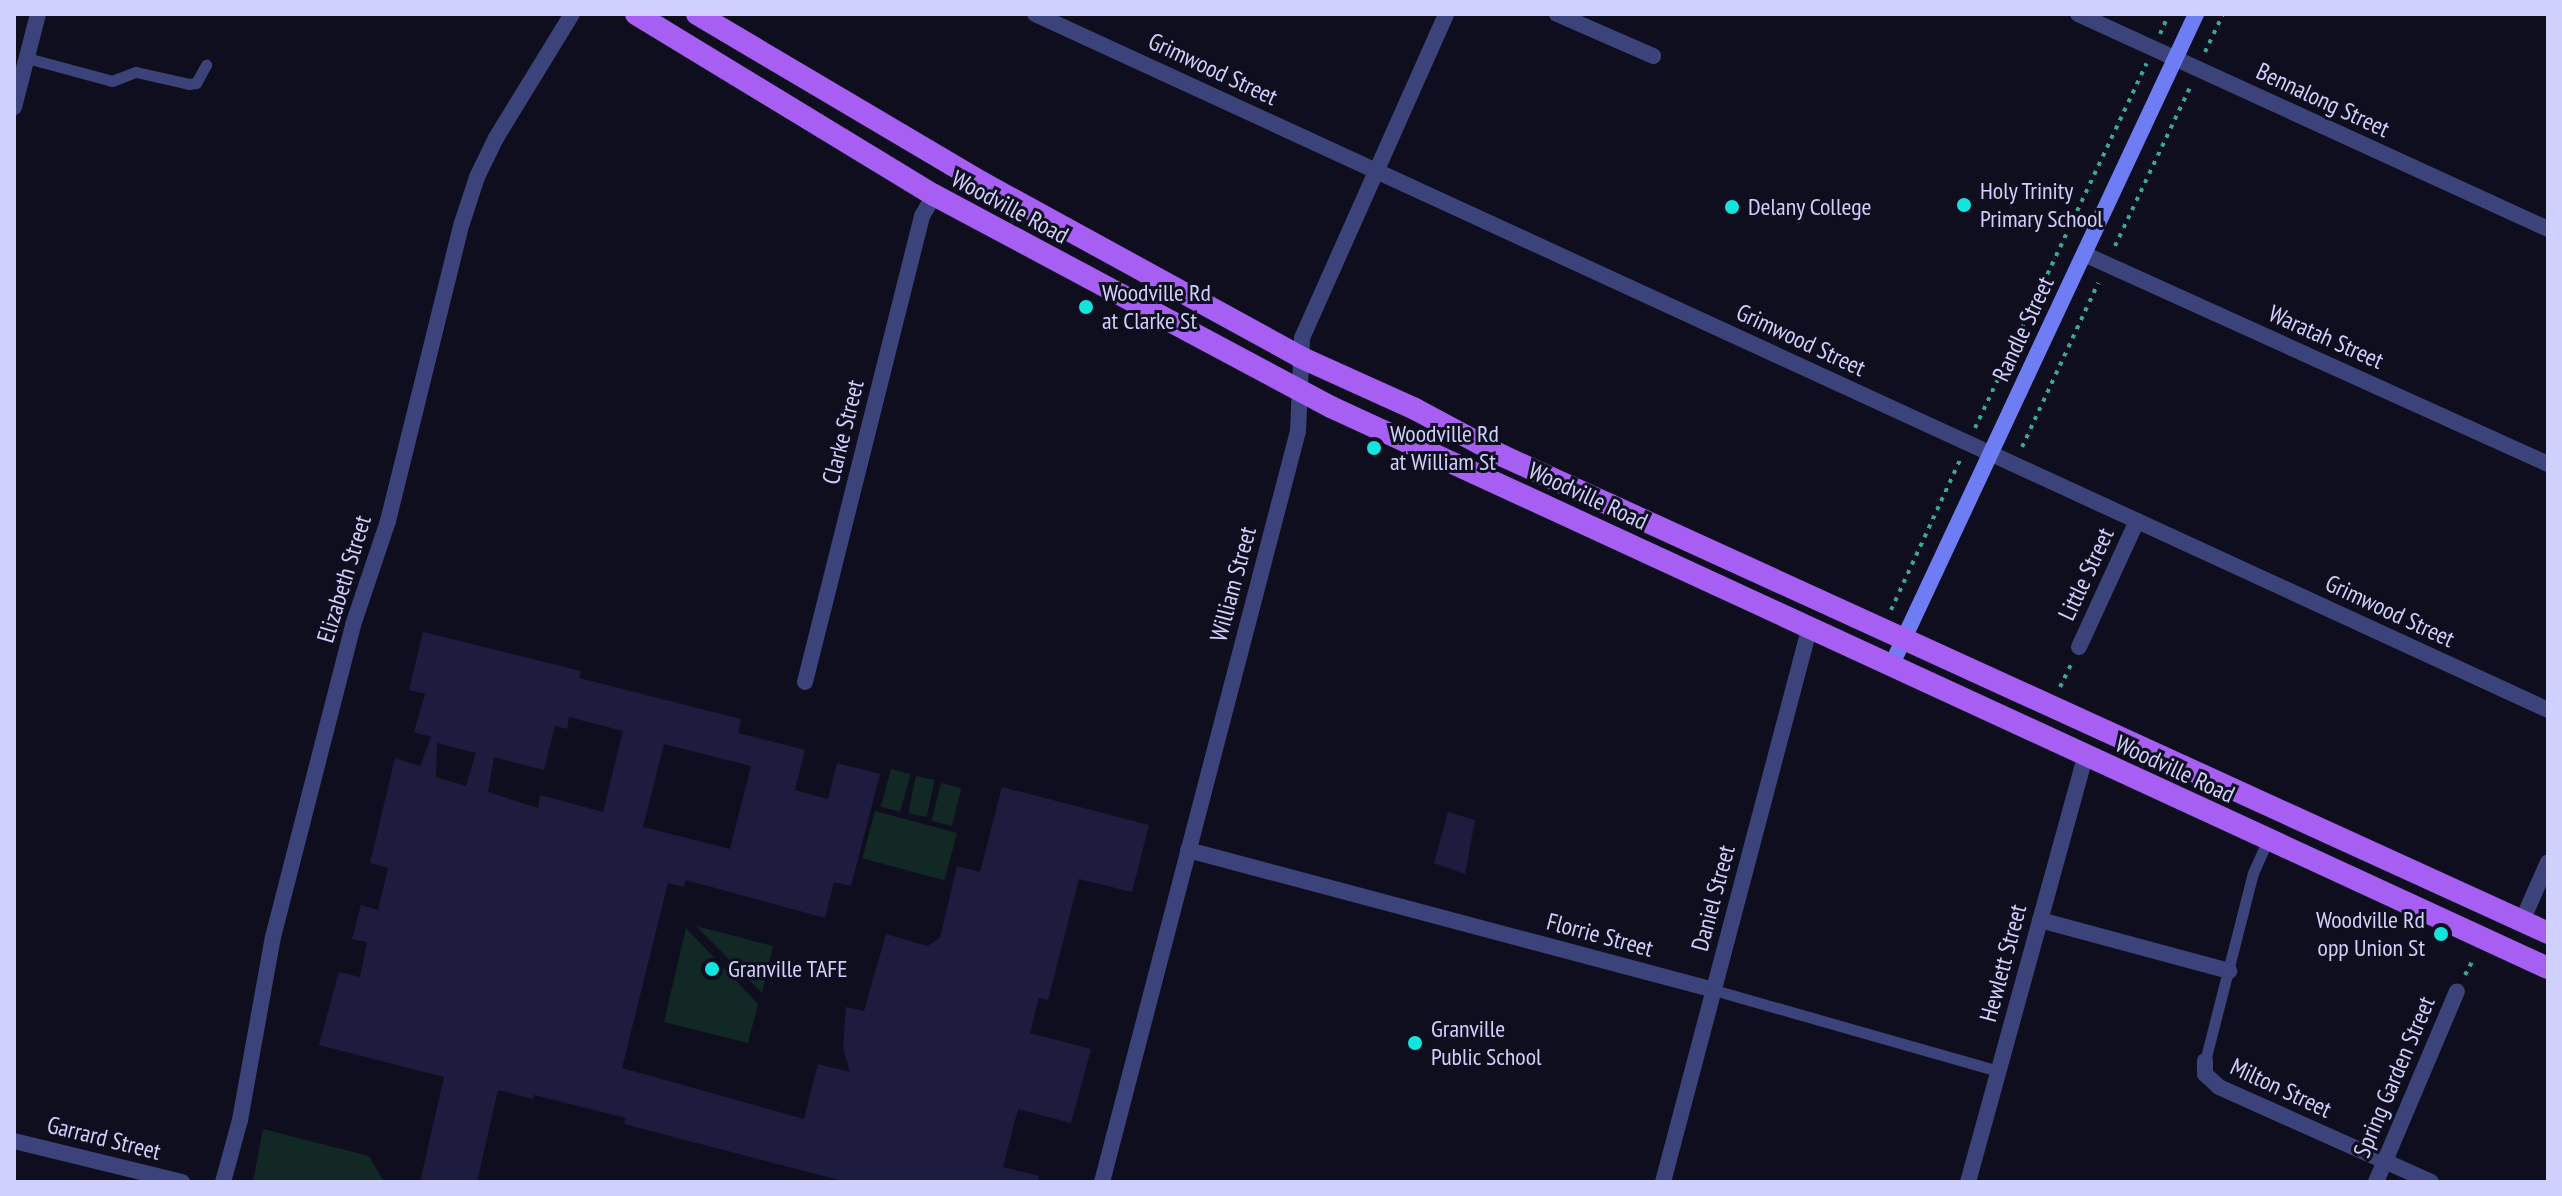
<!DOCTYPE html>
<html>
<head>
<meta charset="utf-8">
<style>
	body { margin:0 }
	#map { position:relative; width:2562px; height:1196px; overflow:hidden; background:#0f0e1f; font-family:"PT Sans Narrow",sans-serif }
	div>[style] { position:absolute }
	.green>* { inset:0; background:#122824; transform-origin:0 0 }
	.building>* { inset:0; background:#1e1c3e }
	.path>* { height:4px; margin-top:-2px; transform-origin:0; background:repeating-linear-gradient(90deg,#37a891 0 4px,transparent 0 10px) }
	.service>* { height:11px; margin:-5.5px; padding:0 5.5px; transform-origin:5.5px; border-radius:5.5px; background:#3c437a }
	.minor>* { height:16px; margin:-8px; padding:0 8px; transform-origin:8px; border-radius:8px; background:#3c437a }
	.tertiary>* { height:16px; margin:-8px; padding:0 8px; transform-origin:8px; border-radius:8px; background:#3c437a }
	.secondary>* { height:16px; margin:-8px; padding:0 8px; transform-origin:8px; border-radius:8px; background:#6e7df4 }
	.primary>* { height:22px; margin:-11px; padding:0 11px; transform-origin:11px; border-radius:11px; background:#a75ff3 }
	.dots>* { width:22px; height:22px; translate:-50% -50%; box-sizing:border-box; border:4px solid #0f0e1f; border-radius:50% }
	span { translate:-50% -50%; white-space:nowrap; text-align:center; line-height:1.15; -webkit-text-stroke:6px #0f0e1f; paint-order:stroke }
	.street-label { font-size:24px; color:#cfd0fb }
	.poi-label { font-size:24px; color:#cfd0fb }
	.left { translate:0 -50%; text-align:left }
	.right { translate:-100% -50%; text-align:right }
	.frame { position:absolute; inset:0; border:16px solid #cfd0fb; pointer-events:none }
</style>
</head>
<body>
<div id="map">
	<div class="green">
		<i style="left:891px;top:769px;width:20px;height:39px;rotate:15deg"></i>
		<i style="left:916px;top:776px;width:19px;height:38px;rotate:12deg"></i>
		<i style="left:941px;top:783px;width:21px;height:39px;rotate:14deg"></i>
		<i style="left:875px;top:811px;width:85px;height:49px;rotate:15deg"></i>
		<i style="clip-path:polygon(696px 926px,773px 946px,762px 993px)"></i>
		<i style="clip-path:polygon(686px 928px,758px 1004px,748px 1043px,664px 1022px)"></i>
		<i style="clip-path:polygon(263px 1129px,369px 1156px,384px 1182px,253px 1182px)"></i>
	</div>
	<div class="building">
		<i style="clip-path:polygon(evenodd,423px 632px,581px 671px,579px 678px,741px 719px,738px 733px,805px 750px,795px 790px,828px 799px,837px 763px,880px 774px,851px 886px,834px 882px,825px 918px,686px 880px,684px 887px,668px 883px,622px 1068px,804px 1119px,818px 1064px,850px 1072px,843px 1048px,846px 1007px,864px 1011px,886px 934px,927px 946px,940px 938px,957px 866px,980px 872px,1002px 787px,1149px 825px,1132px 892px,1079px 879px,1048px 1000px,1039px 998px,1030px 1033px,1091px 1049px,1071px 1123px,1018px 1109px,1003px 1167px,1039px 1176px,1038px 1182px,847px 1182px,624px 1124px,626px 1118px,534px 1095px,533px 1099px,498px 1090px,477px 1182px,420px 1182px,444px 1077px,319px 1045px,339px 972px,360px 977px,367px 942px,352px 939px,361px 905px,378px 910px,388px 868px,370px 863px,395px 758px,420px 766px,431px 737px,414px 732px,425px 694px,409px 690px,423px 632px,569px 717px,623px 731px,603px 812px,540px 795px,538px 808px,488px 792px,494px 757px,544px 770px,555px 726px,567px 729px,569px 717px,423px 632px,437px 743px,476px 753px,466px 786px,436px 777px,437px 743px,423px 632px,664px 744px,751px 766px,730px 849px,643px 827px,664px 744px)"></i>
		<i style="clip-path:polygon(1448px 812px,1475px 820px,1465px 874px,1434px 863px)"></i>
	</div>
	<div class="path">
		<i style="left:2160px;top:34px;width:22px;rotate:-66deg"></i>
		<i style="left:2205px;top:52px;width:42px;rotate:-64.7deg"></i>
		<i style="left:2115px;top:246px;width:176px;rotate:-64.7deg"></i>
		<i style="left:1975px;top:428px;width:403px;rotate:-64.8deg"></i>
		<i style="left:2022px;top:447px;width:181px;rotate:-65.1deg"></i>
		<i style="left:1891px;top:610px;width:167px;rotate:-65.3deg"></i>
		<i style="left:2060px;top:687px;width:25px;rotate:-64deg"></i>
		<i style="left:2465px;top:975px;width:19px;rotate:-62deg"></i>
	</div>
	<div class="service">
		<i style="left:27px;top:58px;width:88px;rotate:15.1deg"></i>
		<i style="left:112px;top:81px;width:26px;rotate:-21deg"></i>
		<i style="left:136px;top:72px;width:54px;rotate:12.8deg"></i>
		<i style="left:189px;top:84px;width:7px;rotate:-8deg"></i>
		<i style="left:196px;top:83px;width:21px;rotate:-61deg"></i>
		<i style="left:1714px;top:990px;width:296px;rotate:15.9deg"></i>
		<i style="left:2205px;top:1061px;width:194px;rotate:-75.7deg"></i>
		<i style="left:2253px;top:873px;width:36px;rotate:-66deg"></i>
	</div>
	<div class="minor">
		<i style="left:1035px;top:14px;width:1665px;rotate:24.7deg"></i>
		<i style="left:1557px;top:14px;width:105px;rotate:23.6deg"></i>
		<i style="left:2078px;top:14px;width:517px;rotate:24.58deg"></i>
		<i style="left:14px;top:107px;width:96px;rotate:-75.5deg"></i>
		<i style="left:2084px;top:254px;width:509px;rotate:24.35deg"></i>
		<i style="left:2079px;top:647px;width:139px;rotate:-65.3deg"></i>
		<i style="left:805px;top:682px;width:480px;rotate:-75.9deg"></i>
		<i style="left:922px;top:216px;width:24px;rotate:-60deg"></i>
		<i style="left:1188px;top:850px;width:544px;rotate:14.9deg"></i>
		<i style="left:2040px;top:920px;width:196px;rotate:15.1deg"></i>
		<i style="left:2522px;top:921px;width:64px;rotate:-66.2deg"></i>
		<i style="left:2205px;top:1061px;width:13px;rotate:90deg"></i>
		<i style="left:2205px;top:1074px;width:19px;rotate:43deg"></i>
		<i style="left:2219px;top:1087px;width:232px;rotate:24.1deg"></i>
		<i style="left:14px;top:1141px;width:173px;rotate:13.7deg"></i>
		<i style="left:223px;top:1182px;width:64px;rotate:-74.7deg"></i>
		<i style="left:240px;top:1120px;width:186px;rotate:-79.8deg"></i>
		<i style="left:273px;top:937px;width:322px;rotate:-75.6deg"></i>
		<i style="left:353px;top:625px;width:110px;rotate:-71.4deg"></i>
		<i style="left:388px;top:521px;width:307px;rotate:-76.1deg"></i>
		<i style="left:462px;top:223px;width:48px;rotate:-71.9deg"></i>
		<i style="left:477px;top:177px;width:43px;rotate:-64deg"></i>
		<i style="left:496px;top:138px;width:145px;rotate:-58.5deg"></i>
		<i style="left:1663px;top:1182px;width:575px;rotate:-75.19deg"></i>
		<i style="left:1968px;top:1182px;width:442px;rotate:-74.6deg"></i>
		<i style="left:2376px;top:1182px;width:207px;rotate:-67deg"></i>
	</div>
	<div class="tertiary">
		<i style="left:1102px;top:1182px;width:776px;rotate:-75.37deg"></i>
		<i style="left:1298px;top:431px;width:93px;rotate:-87.5deg"></i>
		<i style="left:1302px;top:338px;width:355px;rotate:-66deg"></i>
	</div>
	<div class="secondary">
		<i style="left:1892px;top:664px;width:718px;rotate:-64.93deg"></i>
	</div>
	<div class="primary">
		<i style="left:636px;top:14px;width:349px;rotate:31.3deg"></i>
		<i style="left:934px;top:195px;width:450px;rotate:28.1deg"></i>
		<i style="left:1331px;top:407px;width:1340px;rotate:24.75deg"></i>
		<i style="left:697px;top:14px;width:330px;rotate:30.6deg"></i>
		<i style="left:981px;top:182px;width:364px;rotate:28.7deg"></i>
		<i style="left:1300px;top:357px;width:126px;rotate:24.3deg"></i>
		<i style="left:1415px;top:409px;width:100px;rotate:28.1deg"></i>
		<i style="left:1503px;top:456px;width:1149px;rotate:24.53deg"></i>
	</div>
	<div class="dots">
		<i style="left:1964px;top:205px;background:#11e5dd"></i>
		<i style="left:1732px;top:207px;background:#11e5dd"></i>
		<i style="left:1086px;top:307px;background:#11e5dd"></i>
		<i style="left:1374px;top:448px;background:#11e5dd"></i>
		<i style="left:2441px;top:934px;background:#11e5dd"></i>
		<i style="left:712px;top:969px;background:#11e5dd"></i>
		<i style="left:1415px;top:1043px;background:#11e5dd"></i>
	</div>
	<div class="street-label">
		<span style="left:1213px;top:69px;rotate:25deg">Grimwood Street</span>
		<span style="left:2323px;top:100px;rotate:25deg">Bennalong Street</span>
		<span style="left:1010px;top:207px;rotate:28deg">Woodville Road</span>
		<span style="left:2023px;top:329px;rotate:-65deg">Randle Street</span>
		<span style="left:2326px;top:337px;rotate:24deg">Waratah Street</span>
		<span style="left:1801px;top:340px;rotate:25deg">Grimwood Street</span>
		<span style="left:843px;top:432px;rotate:-76deg">Clarke Street</span>
		<span style="left:1588px;top:496px;rotate:25deg">Woodville Road</span>
		<span style="left:2086px;top:574px;rotate:-65deg">Little Street</span>
		<span style="left:344px;top:579px;rotate:-73deg">Elizabeth Street</span>
		<span style="left:1233px;top:584px;rotate:-75deg">William Street</span>
		<span style="left:2390px;top:611px;rotate:25deg">Grimwood Street</span>
		<span style="left:2175px;top:769px;rotate:25deg">Woodville Road</span>
		<span style="left:1713px;top:898px;rotate:-75deg">Daniel Street</span>
		<span style="left:1600px;top:935px;rotate:15deg">Florrie Street</span>
		<span style="left:2003px;top:963px;rotate:-75deg">Hewlett Street</span>
		<span style="left:2394px;top:1077px;rotate:-67deg">Spring Garden Street</span>
		<span style="left:2281px;top:1088px;rotate:25deg">Milton Street</span>
		<span style="left:104px;top:1138px;rotate:14deg">Garrard Street</span>
	</div>
	<div class="poi-label">
		<span class="left" style="left:1980px;top:205px">Holy Trinity<br>Primary School</span>
		<span class="left" style="left:1748px;top:207px">Delany College</span>
		<span class="left" style="left:1102px;top:307px">Woodville Rd<br>at Clarke St</span>
		<span class="left" style="left:1390px;top:448px">Woodville Rd<br>at William St</span>
		<span class="right" style="left:2425px;top:934px">Woodville Rd<br>opp Union St</span>
		<span class="left" style="left:728px;top:969px">Granville TAFE</span>
		<span class="left" style="left:1431px;top:1043px">Granville<br>Public School</span>
	</div>
	<div class="frame"></div>
</div>
</body>
</html>
